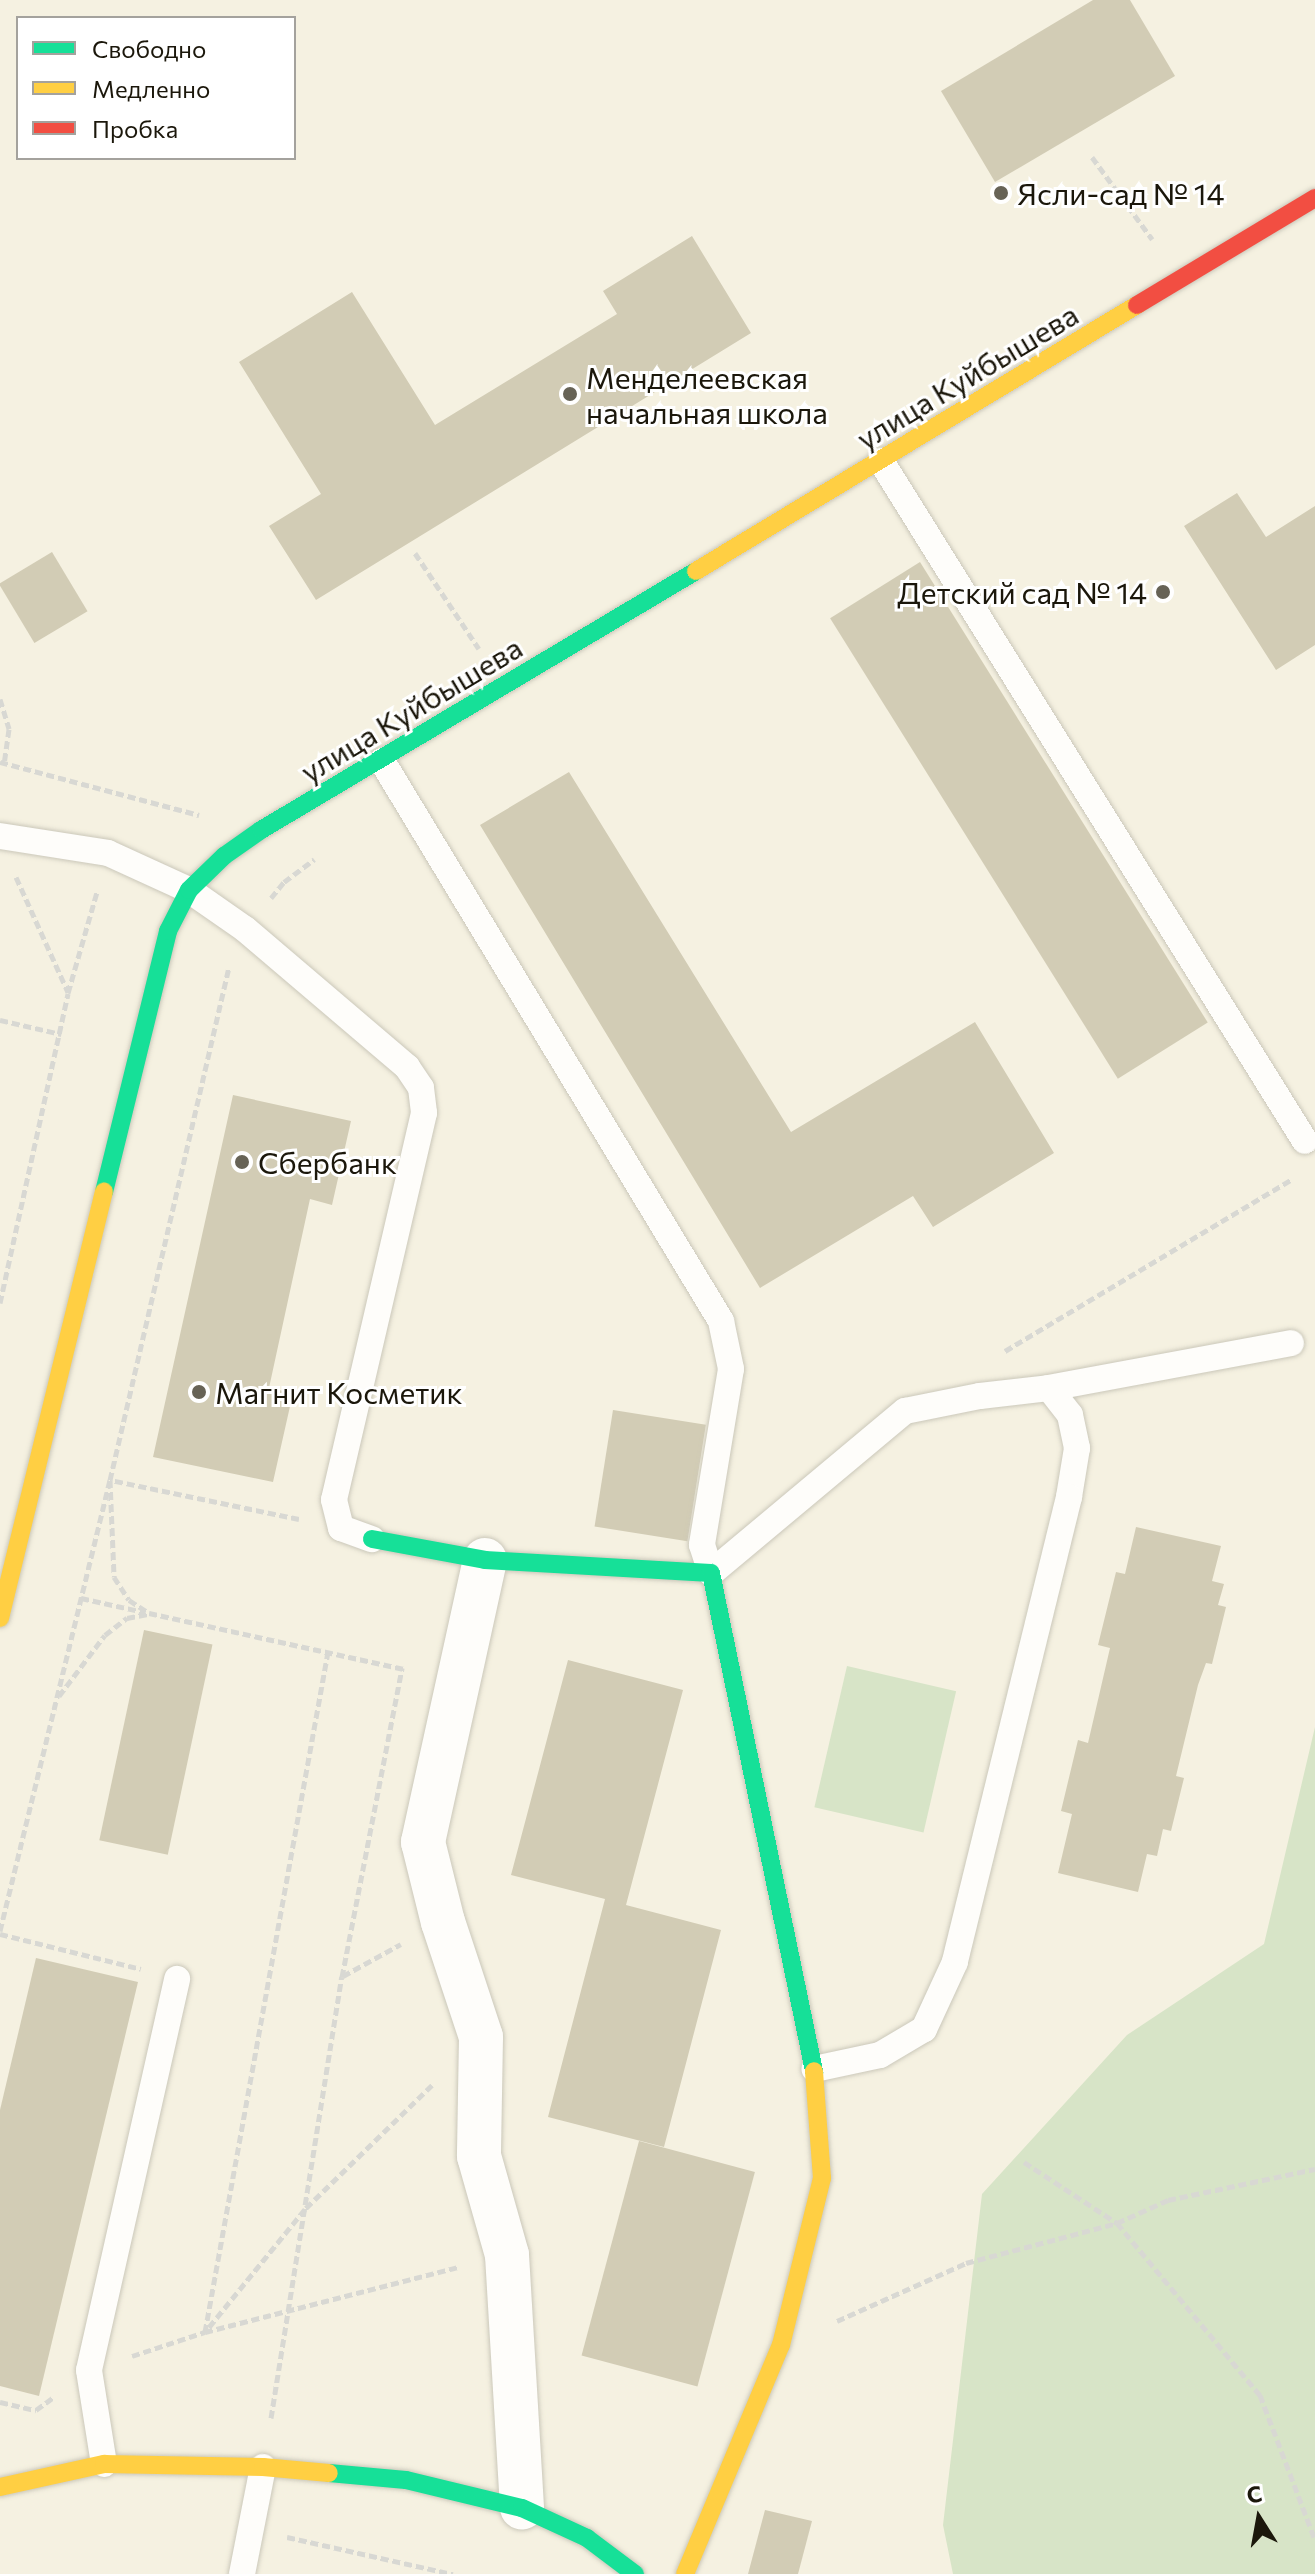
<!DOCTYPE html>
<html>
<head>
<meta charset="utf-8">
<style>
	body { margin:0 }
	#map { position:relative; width:1315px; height:2574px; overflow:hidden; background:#f5f1e1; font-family:Commissioner,sans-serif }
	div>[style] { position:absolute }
	.green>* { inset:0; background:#d7e4c7; transform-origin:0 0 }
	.building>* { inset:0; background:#d2ccb5; transform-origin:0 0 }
	.path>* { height:5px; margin-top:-2.5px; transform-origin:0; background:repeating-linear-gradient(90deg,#d8d8d3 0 8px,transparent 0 12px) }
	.roads { filter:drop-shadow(0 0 2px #cbc8ba) drop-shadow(0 0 2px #cbc8ba) }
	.lane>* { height:26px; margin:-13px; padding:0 13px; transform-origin:13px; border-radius:13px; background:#fefdfa }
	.street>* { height:44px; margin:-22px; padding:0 22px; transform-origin:22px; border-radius:22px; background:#fefdfa }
	.fast>* { height:18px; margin:-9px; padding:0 9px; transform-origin:9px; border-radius:9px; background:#16e098 }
	.slow>* { height:18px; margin:-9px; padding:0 9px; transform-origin:9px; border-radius:9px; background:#ffcf43 }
	.jam>* { height:18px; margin:-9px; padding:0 9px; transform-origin:9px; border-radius:9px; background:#f24e42 }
	.dots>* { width:22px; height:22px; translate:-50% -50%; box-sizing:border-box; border:4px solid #fff; border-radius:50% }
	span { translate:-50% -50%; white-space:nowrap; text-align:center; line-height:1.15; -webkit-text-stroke:6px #fff; paint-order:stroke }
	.poi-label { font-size:30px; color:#1b170b }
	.left { translate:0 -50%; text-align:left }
	.right { translate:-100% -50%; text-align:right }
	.street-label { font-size:30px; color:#1b170b }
	.legend { position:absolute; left:16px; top:16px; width:280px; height:144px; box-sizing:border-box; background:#fff; border:2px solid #a4a29d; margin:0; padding:10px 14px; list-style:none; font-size:24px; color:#1b170b }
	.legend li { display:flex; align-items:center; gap:16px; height:40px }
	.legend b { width:40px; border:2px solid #a4a29d }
	.north { position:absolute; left:1219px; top:2478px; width:80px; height:80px; -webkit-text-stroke:6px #fff; paint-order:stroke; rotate:349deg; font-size:22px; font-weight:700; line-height:32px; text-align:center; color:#1b170b }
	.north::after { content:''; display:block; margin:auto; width:28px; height:36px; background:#1b170b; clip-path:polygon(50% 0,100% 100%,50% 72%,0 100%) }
</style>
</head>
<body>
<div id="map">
	<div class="green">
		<i style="left:847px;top:1666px;width:112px;height:145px;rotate:13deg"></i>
		<i style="clip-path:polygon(1315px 1727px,1315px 2574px,953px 2574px,943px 2525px,982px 2194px,1127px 2035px,1264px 1944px)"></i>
	</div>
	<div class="building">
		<i style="clip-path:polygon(1093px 0,1130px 0,1175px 76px,995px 182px,941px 91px)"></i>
		<i style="clip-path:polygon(692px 236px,751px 333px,316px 600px,269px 526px,321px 494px,239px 362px,352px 292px,435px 425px,617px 314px,603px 291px)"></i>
		<i style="clip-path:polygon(1237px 493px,1266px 537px,1315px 506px,1315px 645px,1276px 670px,1184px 526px)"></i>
		<i style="left:52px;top:552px;width:69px;height:62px;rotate:59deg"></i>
		<i style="left:920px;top:562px;width:543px;height:106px;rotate:58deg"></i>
		<i style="clip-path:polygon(569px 772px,791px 1132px,975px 1022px,1054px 1153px,933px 1227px,913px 1196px,760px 1288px,480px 825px)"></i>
		<i style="clip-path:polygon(233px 1095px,351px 1121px,332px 1205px,310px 1199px,269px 1388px,293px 1393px,273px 1482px,153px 1457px)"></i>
		<i style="left:613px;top:1410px;width:94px;height:118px;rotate:9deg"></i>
		<i style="clip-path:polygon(1136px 1527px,1221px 1546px,1212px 1581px,1224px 1584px,1218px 1605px,1226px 1607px,1212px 1664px,1206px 1663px,1198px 1685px,1176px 1776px,1184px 1778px,1171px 1831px,1163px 1829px,1157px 1856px,1147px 1854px,1138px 1892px,1058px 1873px,1072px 1814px,1061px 1811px,1078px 1740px,1088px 1743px,1110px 1648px,1098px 1645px,1116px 1572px,1125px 1574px)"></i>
		<i style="left:144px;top:1630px;width:70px;height:215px;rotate:12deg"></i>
		<i style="clip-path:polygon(568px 1660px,683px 1690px,626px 1905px,721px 1930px,664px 2147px,548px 2117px,605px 1899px,511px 1875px)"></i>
		<i style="clip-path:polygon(36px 1958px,138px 1982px,39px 2396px,0 2386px,0 2110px)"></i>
		<i style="left:639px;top:2141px;width:120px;height:222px;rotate:15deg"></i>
		<i style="clip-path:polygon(765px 2510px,812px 2521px,798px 2574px,748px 2574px)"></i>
	</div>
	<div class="path">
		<i style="left:1092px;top:157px;width:102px;rotate:53.8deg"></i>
		<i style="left:415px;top:553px;width:115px;rotate:56.3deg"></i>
		<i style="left:0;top:699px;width:31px;rotate:73deg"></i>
		<i style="left:9px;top:729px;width:36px;rotate:98deg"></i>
		<i style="left:0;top:762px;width:206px;rotate:14.9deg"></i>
		<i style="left:16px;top:877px;width:126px;rotate:65.7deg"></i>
		<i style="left:271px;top:898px;width:21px;rotate:-51deg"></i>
		<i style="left:284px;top:882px;width:38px;rotate:-37deg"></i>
		<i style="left:0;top:1020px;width:63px;rotate:12.9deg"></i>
		<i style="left:0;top:1303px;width:317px;rotate:-77.6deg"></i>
		<i style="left:68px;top:993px;width:105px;rotate:-74deg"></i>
		<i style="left:1005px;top:1351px;width:335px;rotate:-30.9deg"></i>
		<i style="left:299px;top:1519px;width:193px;rotate:-168.3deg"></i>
		<i style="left:110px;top:1480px;width:97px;rotate:87.6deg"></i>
		<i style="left:114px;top:1577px;width:27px;rotate:57deg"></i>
		<i style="left:129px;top:1600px;width:24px;rotate:33deg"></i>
		<i style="left:149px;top:1613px;width:261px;rotate:12.4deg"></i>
		<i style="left:81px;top:1598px;width:65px;rotate:12.5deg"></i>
		<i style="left:59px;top:1696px;width:76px;rotate:-53deg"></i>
		<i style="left:105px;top:1635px;width:28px;rotate:-38deg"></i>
		<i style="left:127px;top:1618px;width:21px;rotate:-11deg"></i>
		<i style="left:0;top:1931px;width:464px;rotate:-76.3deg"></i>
		<i style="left:110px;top:1480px;width:527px;rotate:-76.94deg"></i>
		<i style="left:0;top:1934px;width:145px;rotate:13.9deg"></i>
		<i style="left:343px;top:1976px;width:66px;rotate:-28.9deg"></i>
		<i style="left:432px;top:2085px;width:177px;rotate:135.7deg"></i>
		<i style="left:305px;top:2209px;width:159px;rotate:129.1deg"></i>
		<i style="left:205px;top:2332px;width:262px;rotate:-14.4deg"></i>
		<i style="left:1024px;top:2162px;width:111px;rotate:33.3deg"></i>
		<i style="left:1117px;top:2223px;width:224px;rotate:50.3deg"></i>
		<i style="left:1260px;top:2395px;width:155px;rotate:69.2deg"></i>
		<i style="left:837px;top:2321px;width:141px;rotate:-24.2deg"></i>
		<i style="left:966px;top:2263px;width:156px;rotate:-14.8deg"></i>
		<i style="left:1117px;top:2223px;width:56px;rotate:-24.3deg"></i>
		<i style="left:1168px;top:2200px;width:150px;rotate:-11.9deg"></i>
		<i style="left:132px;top:2356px;width:77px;rotate:-18.2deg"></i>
		<i style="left:205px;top:2332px;width:691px;rotate:-79.75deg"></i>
		<i style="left:0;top:2402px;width:37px;rotate:13deg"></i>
		<i style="left:36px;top:2410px;width:22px;rotate:-36deg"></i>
		<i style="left:271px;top:2418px;width:447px;rotate:-80.9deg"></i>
		<i style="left:342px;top:1977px;width:315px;rotate:-79deg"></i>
		<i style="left:287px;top:2537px;width:170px;rotate:12.6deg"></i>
	</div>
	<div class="roads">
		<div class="lane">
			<i style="left:881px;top:461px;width:801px;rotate:58.06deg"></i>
			<i style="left:382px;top:761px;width:655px;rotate:58.81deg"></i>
			<i style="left:721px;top:1321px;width:49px;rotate:78.2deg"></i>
			<i style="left:731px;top:1369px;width:178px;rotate:99.4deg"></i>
			<i style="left:702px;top:1545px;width:29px;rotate:72deg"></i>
			<i style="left:711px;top:1573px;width:253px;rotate:-39.9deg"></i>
			<i style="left:905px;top:1411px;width:76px;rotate:-11.3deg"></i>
			<i style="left:980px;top:1396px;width:69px;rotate:-6.6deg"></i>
			<i style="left:1049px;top:1388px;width:34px;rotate:52deg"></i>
			<i style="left:1070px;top:1415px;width:34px;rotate:78deg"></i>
			<i style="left:1077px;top:1448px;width:50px;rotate:99.3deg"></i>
			<i style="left:1069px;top:1497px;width:479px;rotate:103.8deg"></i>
			<i style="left:955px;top:1962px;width:74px;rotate:114.8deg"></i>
			<i style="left:924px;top:2029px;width:51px;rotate:149.4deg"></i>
			<i style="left:880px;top:2055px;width:67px;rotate:168deg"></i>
			<i style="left:0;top:836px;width:109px;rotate:8.9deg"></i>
			<i style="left:108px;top:853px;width:89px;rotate:24.6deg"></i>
			<i style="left:189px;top:890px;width:68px;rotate:34.9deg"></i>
			<i style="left:245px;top:929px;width:213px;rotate:40.4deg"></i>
			<i style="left:407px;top:1067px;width:25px;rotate:56deg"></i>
			<i style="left:421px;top:1088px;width:25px;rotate:83deg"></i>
			<i style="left:424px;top:1113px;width:397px;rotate:103.1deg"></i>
			<i style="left:334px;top:1500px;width:29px;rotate:76deg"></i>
			<i style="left:341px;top:1528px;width:33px;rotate:20deg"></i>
			<i style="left:1049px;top:1388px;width:246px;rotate:-10.5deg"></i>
			<i style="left:104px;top:2464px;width:95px;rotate:-99.1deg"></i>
			<i style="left:89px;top:2370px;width:401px;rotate:-77.3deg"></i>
			<i style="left:242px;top:2574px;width:109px;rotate:-78.9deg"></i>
		</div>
		<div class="street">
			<i style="left:485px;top:1560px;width:289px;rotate:102.4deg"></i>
			<i style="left:423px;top:1842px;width:82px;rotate:76deg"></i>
			<i style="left:443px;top:1922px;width:121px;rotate:71.7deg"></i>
			<i style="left:481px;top:2037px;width:119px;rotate:91deg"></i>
			<i style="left:479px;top:2156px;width:103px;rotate:74.2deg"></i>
			<i style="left:507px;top:2255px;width:253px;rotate:86.6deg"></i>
		</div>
		<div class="fast">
			<i style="left:104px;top:1192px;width:269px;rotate:-76.2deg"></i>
			<i style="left:168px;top:931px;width:46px;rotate:-62.9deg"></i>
			<i style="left:189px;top:890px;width:49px;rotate:-44.2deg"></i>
			<i style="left:224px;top:856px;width:45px;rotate:-35.1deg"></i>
			<i style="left:261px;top:830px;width:506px;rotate:-30.77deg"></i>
			<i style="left:372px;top:1539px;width:115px;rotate:10.5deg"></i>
			<i style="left:485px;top:1560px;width:226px;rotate:3.3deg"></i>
			<i style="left:711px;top:1573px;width:509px;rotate:78.31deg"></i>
			<i style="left:329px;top:2473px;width:77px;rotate:5.2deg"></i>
			<i style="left:406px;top:2480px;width:119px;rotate:13.6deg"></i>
			<i style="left:522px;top:2508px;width:72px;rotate:24.8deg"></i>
			<i style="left:587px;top:2538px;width:60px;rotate:36.9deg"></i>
		</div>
		<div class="slow">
			<i style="left:696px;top:571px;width:515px;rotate:-31.1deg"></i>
			<i style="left:0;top:1618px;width:439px;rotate:-76.3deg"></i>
			<i style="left:0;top:2487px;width:107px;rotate:-12.5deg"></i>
			<i style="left:104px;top:2464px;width:159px;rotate:1.1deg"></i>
			<i style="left:263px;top:2467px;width:66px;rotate:5.2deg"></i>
			<i style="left:685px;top:2574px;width:248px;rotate:-67.3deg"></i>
			<i style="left:781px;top:2345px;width:172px;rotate:-76.2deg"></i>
			<i style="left:822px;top:2178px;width:107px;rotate:-94.3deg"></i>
		</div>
		<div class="jam">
			<i style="left:1137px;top:305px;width:208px;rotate:-31deg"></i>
		</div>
	</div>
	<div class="dots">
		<i style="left:1001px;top:193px;background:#676356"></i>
		<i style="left:570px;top:394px;background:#676356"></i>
		<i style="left:1163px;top:592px;background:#676356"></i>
		<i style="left:242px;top:1162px;background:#676356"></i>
		<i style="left:199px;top:1392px;background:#676356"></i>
	</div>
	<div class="poi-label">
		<span class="left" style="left:1017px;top:193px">Ясли-сад № 14</span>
		<span class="left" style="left:586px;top:394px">Менделеевская<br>начальная школа</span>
		<span class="right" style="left:1147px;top:592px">Детский сад № 14</span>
		<span class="left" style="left:258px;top:1162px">Сбербанк</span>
		<span class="left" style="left:215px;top:1392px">Магнит Косметик</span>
	</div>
	<div class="street-label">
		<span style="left:967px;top:376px;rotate:-31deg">улица Куйбышева</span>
		<span style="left:411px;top:709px;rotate:-31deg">улица Куйбышева</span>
	</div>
	<ul class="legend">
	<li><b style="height:10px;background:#16e098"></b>Свободно</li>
	<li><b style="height:10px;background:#ffcf43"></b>Медленно</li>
	<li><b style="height:10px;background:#f24e42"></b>Пробка</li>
	</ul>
	<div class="north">С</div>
</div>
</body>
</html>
